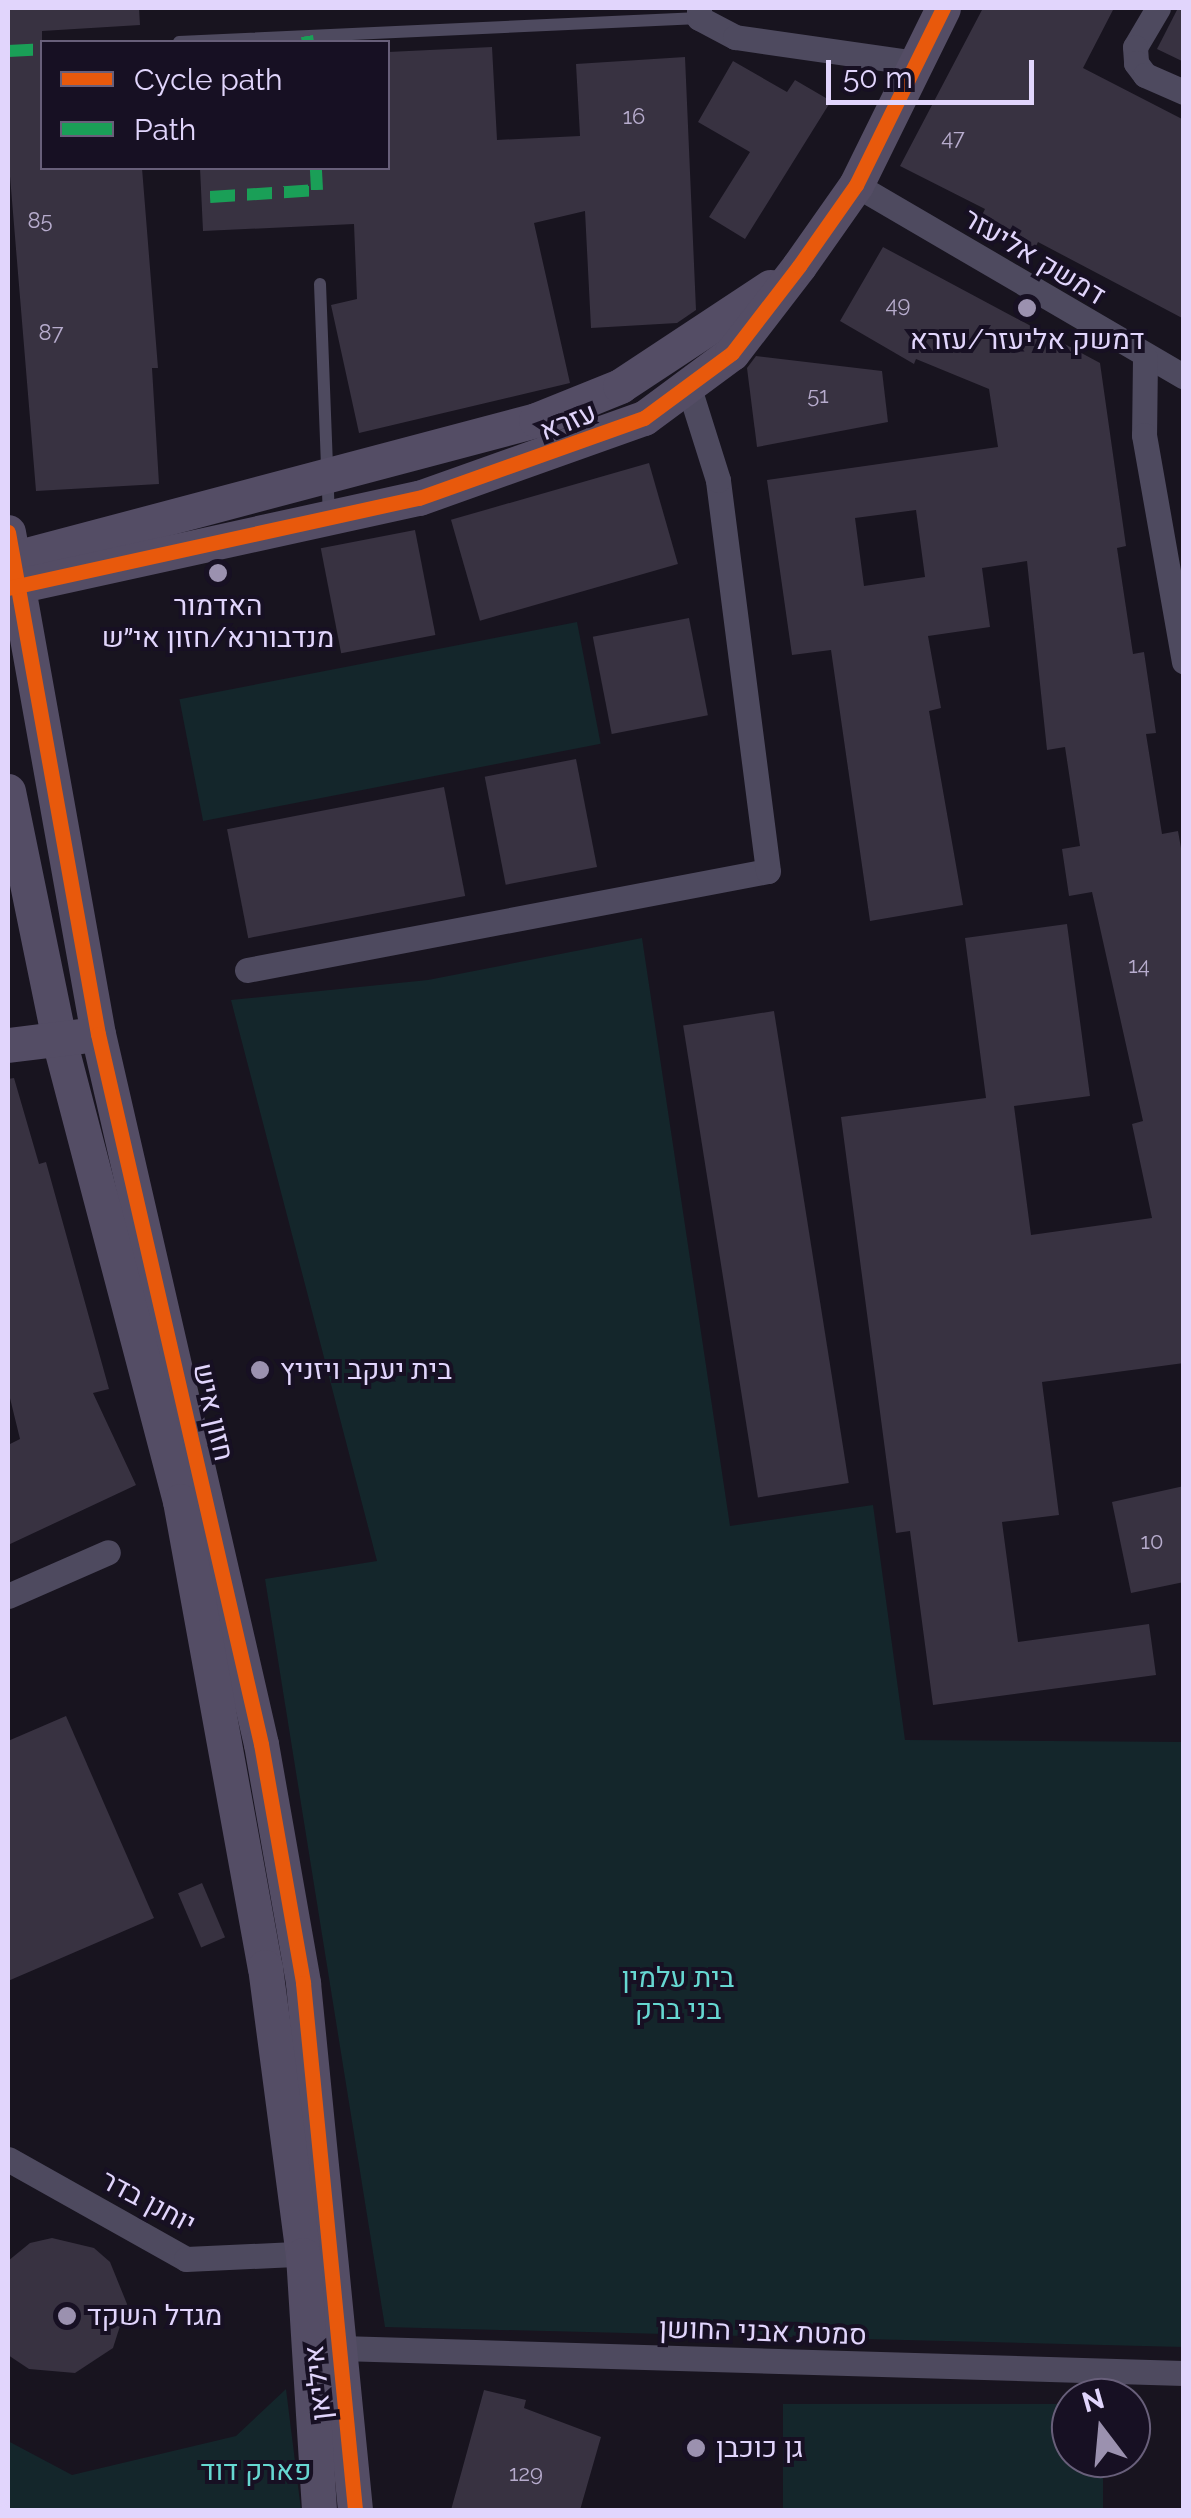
<!DOCTYPE html>
<html>
<head>
<meta charset="utf-8">
<style>
	body { margin:0 }
	#map { position:relative; width:1191px; height:2518px; overflow:hidden; background:#18141f; font-family:Raleway,Heebo,sans-serif }
	div>[style] { position:absolute }
	.green>* { inset:0; background:#14262b; transform-origin:0 0 }
	.building>* { inset:0; background:#383241; transform-origin:0 0 }
	.lane>* { height:12px; margin:-6px; padding:0 6px; transform-origin:6px; border-radius:6px; background:#4e4a5f }
	.street>* { height:25px; margin:-12.5px; padding:0 12.5px; transform-origin:12.5px; border-radius:12.5px; background:#4e4a5f }
	.secondary>* { height:35px; margin:-17.5px; padding:0 17.5px; transform-origin:17.5px; border-radius:17.5px; background:#544d65 }
	.quiet>* { height:12px; margin-top:-6px; transform-origin:0; background:repeating-linear-gradient(90deg,#1a9f57 0 25px,transparent 0 37px) }
	.cycleway>* { height:15px; margin:-7.5px; padding:0 7.5px; transform-origin:7.5px; border-radius:7.5px; background:#e8590c }
	.dots>* { width:28px; height:28px; translate:-50% -50%; box-sizing:border-box; border:5px solid #171023; border-radius:50% }
	span { translate:-50% -50%; white-space:nowrap; text-align:center; line-height:1.15; -webkit-text-stroke:8px #171023; paint-order:stroke }
	.number-label { font-size:22px; color:#b7accd }
	.number-label span { -webkit-text-stroke-width:0 }
	.street-label { font-size:28px; color:#e1d5fc }
	.poi-label { font-size:28px; color:#e1d5fc }
	.left { translate:0 -50%; text-align:left }
	.park-label { font-size:28px; color:#66d7d1 }
	.frame { position:absolute; inset:0; border:10px solid #e1d5fc; pointer-events:none }
	.legend { position:absolute; left:40px; top:40px; width:350px; height:130px; box-sizing:border-box; background:#171023; border:2px solid #685f7a; margin:0; padding:12px 18px; list-style:none; font-size:30px; color:#e1d5fc }
	.legend li { display:flex; align-items:center; gap:20px; height:50px }
	.legend b { width:50px; border:2px solid #685f7a }
	.north { position:absolute; left:1051px; top:2378px; width:100px; height:100px; box-sizing:border-box; background:#171023; border:2px solid #685f7a; border-radius:50%; rotate:344deg; font-size:28px; font-weight:700; line-height:40px; text-align:center; color:#e1d5fc }
	.north::after { content:''; display:block; margin:auto; width:35px; height:45px; background:#9b91af; clip-path:polygon(50% 0,100% 100%,50% 72%,0 100%) }
	.scale { position:absolute; left:826px; top:60px; width:208px; height:45px; box-sizing:border-box; border:5px solid #e1d5fc; border-top:0; padding-left:12px; font-size:30px; line-height:35px; white-space:nowrap; color:#e1d5fc; -webkit-text-stroke:8px #171023; paint-order:stroke }
</style>
</head>
<body>
<div id="map">
	<div class="green">
		<i style="left:577px;top:622px;width:124px;height:405px;rotate:79deg"></i>
		<i style="clip-path:polygon(642px 938px,730px 1526px,873px 1505px,905px 1740px,1183px 1742px,1183px 2347px,385px 2327px,265px 1579px,377px 1561px,231px 1000px,428px 980px)"></i>
		<i style="clip-path:polygon(286px 2389px,301px 2510px,8px 2510px,8px 2441px,72px 2475px,236px 2436px)"></i>
		<i style="clip-path:polygon(783px 2404px,1071px 2404px,1071px 2458px,1103px 2458px,1103px 2510px,783px 2510px)"></i>
	</div>
	<div class="building">
		<i style="clip-path:polygon(8px 8px,139px 8px,140px 25px,42px 31px,42px 168px,142px 168px,158px 368px,152px 368px,159px 484px,36px 491px,8px 152px)"></i>
		<i style="clip-path:polygon(983px 8px,1114px 8px,1083px 68px,1184px 120px,1184px 319px,1038px 242px,1035px 248px,980px 219px,985px 209px,900px 166px)"></i>
		<i style="clip-path:polygon(1178px 8px,1184px 8px,1184px 62px,1157px 49px)"></i>
		<i style="clip-path:polygon(492px 47px,497px 140px,580px 136px,576px 64px,685px 57px,696px 310px,677px 323px,591px 328px,585px 211px,534px 223px,570px 383px,359px 433px,331px 305px,357px 299px,354px 224px,203px 231px,200px 168px,388px 168px,388px 52px)"></i>
		<i style="clip-path:polygon(733px 61px,787px 92px,795px 80px,831px 101px,745px 239px,709px 217px,750px 152px,698px 122px)"></i>
		<i style="clip-path:polygon(evenodd,883px 247px,1100px 363px,1126px 546px,1117px 548px,1133px 654px,1144px 652px,1156px 733px,1146px 734px,1162px 834px,1178px 831px,1184px 865px,1184px 1363px,1042px 1382px,1059px 1515px,1002px 1522px,1018px 1642px,1149px 1624px,1156px 1675px,933px 1705px,910px 1531px,896px 1533px,841px 1117px,986px 1098px,965px 938px,1067px 924px,1090px 1096px,1014px 1106px,1031px 1235px,1152px 1218px,1132px 1124px,1143px 1121px,1092px 892px,1069px 896px,1062px 849px,1080px 846px,1065px 747px,1047px 750px,1027px 561px,982px 568px,990px 627px,928px 636px,941px 708px,929px 711px,963px 905px,870px 921px,831px 650px,792px 655px,767px 480px,998px 447px,989px 389px,916px 359px,914px 364px,840px 321px,883px 247px,916px 510px,925px 577px,864px 586px,855px 518px,916px 510px)"></i>
		<i style="clip-path:polygon(756px 356px,882px 371px,888px 422px,757px 447px,747px 368px)"></i>
		<i style="left:649px;top:463px;width:105px;height:206px;rotate:74deg"></i>
		<i style="left:415px;top:530px;width:107px;height:96px;rotate:79deg"></i>
		<i style="left:689px;top:618px;width:99px;height:98px;rotate:79deg"></i>
		<i style="left:576px;top:759px;width:110px;height:93px;rotate:79deg"></i>
		<i style="left:444px;top:787px;width:111px;height:221px;rotate:79deg"></i>
		<i style="left:774px;top:1011px;width:478px;height:92px;rotate:81deg"></i>
		<i style="clip-path:polygon(14px 1078px,39px 1164px,46px 1162px,109px 1389px,93px 1393px,136px 1485px,8px 1545px,8px 1445px,20px 1439px,8px 1390px,8px 1079px)"></i>
		<i style="clip-path:polygon(1184px 1486px,1184px 1582px,1131px 1593px,1112px 1502px)"></i>
		<i style="clip-path:polygon(66px 1716px,154px 1918px,8px 1981px,8px 1741px)"></i>
		<i style="left:202px;top:1883px;width:59px;height:26px;rotate:67deg"></i>
		<i style="clip-path:polygon(52px 2238px,94px 2248px,110px 2262px,127px 2304px,113px 2348px,75px 2373px,29px 2369px,8px 2355px,8px 2261px,30px 2243px)"></i>
		<i style="clip-path:polygon(484px 2390px,526px 2400px,524px 2408px,601px 2437px,580px 2510px,451px 2510px)"></i>
	</div>
	<div class="lane">
		<i style="left:179px;top:42px;width:521px;rotate:-2.64deg"></i>
		<i style="left:320px;top:284px;width:233px;rotate:87.8deg"></i>
	</div>
	<div class="street">
		<i style="left:699px;top:8px;width:10px;rotate:90deg"></i>
		<i style="left:699px;top:18px;width:41px;rotate:27.8deg"></i>
		<i style="left:735px;top:37px;width:182px;rotate:8.2deg"></i>
		<i style="left:1158px;top:8px;width:45px;rotate:120.5deg"></i>
		<i style="left:1135px;top:47px;width:16px;rotate:86deg"></i>
		<i style="left:1136px;top:63px;width:15px;rotate:53deg"></i>
		<i style="left:1145px;top:75px;width:43px;rotate:23.6deg"></i>
		<i style="left:856px;top:185px;width:380px;rotate:30.3deg"></i>
		<i style="left:1145px;top:358px;width:77px;rotate:90.7deg"></i>
		<i style="left:1144px;top:435px;width:230px;rotate:80deg"></i>
		<i style="left:247px;top:970px;width:530px;rotate:-10.76deg"></i>
		<i style="left:768px;top:871px;width:394px;rotate:-97.3deg"></i>
		<i style="left:718px;top:480px;width:100px;rotate:-107.5deg"></i>
		<i style="left:8px;top:1596px;width:109px;rotate:-23.7deg"></i>
		<i style="left:8px;top:2159px;width:204px;rotate:29.3deg"></i>
		<i style="left:186px;top:2259px;width:130px;rotate:-2.6deg"></i>
		<i style="left:340px;top:2348px;width:844px;rotate:1.7deg"></i>
	</div>
	<div class="secondary">
		<i style="left:8px;top:532px;width:510px;rotate:79.84deg"></i>
		<i style="left:98px;top:1034px;width:728px;rotate:77.07deg"></i>
		<i style="left:261px;top:1744px;width:243px;rotate:80deg"></i>
		<i style="left:303px;top:1983px;width:530px;rotate:84.36deg"></i>
		<i style="left:8px;top:560px;width:546px;rotate:-14.85deg"></i>
		<i style="left:536px;top:420px;width:91px;rotate:-22deg"></i>
		<i style="left:620px;top:386px;width:180px;rotate:-33.4deg"></i>
		<i style="left:8px;top:588px;width:421px;rotate:-12.4deg"></i>
		<i style="left:419px;top:498px;width:239px;rotate:-19.6deg"></i>
		<i style="left:644px;top:418px;width:109px;rotate:-36.5deg"></i>
		<i style="left:732px;top:353px;width:110px;rotate:-52.4deg"></i>
		<i style="left:799px;top:266px;width:99px;rotate:-54.9deg"></i>
		<i style="left:856px;top:185px;width:197px;rotate:-63.8deg"></i>
		<i style="left:8px;top:791px;width:254px;rotate:78.4deg"></i>
		<i style="left:59px;top:1040px;width:477px;rotate:75.3deg"></i>
		<i style="left:180px;top:1501px;width:474px;rotate:79.7deg"></i>
		<i style="left:265px;top:1967px;width:290px;rotate:82.5deg"></i>
		<i style="left:303px;top:2255px;width:256px;rotate:86.4deg"></i>
		<i style="left:8px;top:1045px;width:74px;rotate:-7deg"></i>
	</div>
	<div class="quiet">
		<i style="left:307px;top:36px;width:6px;rotate:81deg"></i>
		<i style="left:8px;top:51px;width:34px;rotate:-3deg"></i>
		<i style="left:210px;top:197px;width:107px;rotate:-3.7deg"></i>
		<i style="left:317px;top:190px;width:22px;rotate:-93deg"></i>
	</div>
	<div class="cycleway">
		<i style="left:8px;top:532px;width:510px;rotate:79.84deg"></i>
		<i style="left:98px;top:1034px;width:728px;rotate:77.07deg"></i>
		<i style="left:261px;top:1744px;width:243px;rotate:80deg"></i>
		<i style="left:303px;top:1983px;width:530px;rotate:84.36deg"></i>
		<i style="left:8px;top:588px;width:421px;rotate:-12.4deg"></i>
		<i style="left:419px;top:498px;width:239px;rotate:-19.6deg"></i>
		<i style="left:644px;top:418px;width:109px;rotate:-36.5deg"></i>
		<i style="left:732px;top:353px;width:110px;rotate:-52.4deg"></i>
		<i style="left:799px;top:266px;width:99px;rotate:-54.9deg"></i>
		<i style="left:856px;top:185px;width:197px;rotate:-63.8deg"></i>
	</div>
	<div class="dots">
		<i style="left:1027px;top:308px;background:#9b91af"></i>
		<i style="left:218px;top:573px;background:#9b91af"></i>
		<i style="left:260px;top:1370px;background:#9b91af"></i>
		<i style="left:67px;top:2316px;background:#9b91af"></i>
		<i style="left:696px;top:2448px;background:#9b91af"></i>
	</div>
	<div class="number-label">
		<span style="left:634px;top:117px">16</span>
		<span style="left:953px;top:138px">47</span>
		<span style="left:40px;top:221px">85</span>
		<span style="left:898px;top:305px">49</span>
		<span style="left:51px;top:333px">87</span>
		<span style="left:818px;top:396px">51</span>
		<span style="left:1139px;top:966px">14</span>
		<span style="left:1152px;top:1542px">10</span>
		<span style="left:526px;top:2474px">129</span>
	</div>
	<div class="street-label">
		<span style="left:1034px;top:257px;rotate:31deg">דמשק אליעזר</span>
		<span style="left:568px;top:422px;rotate:-21deg">עזרא</span>
		<span style="left:213px;top:1412px;rotate:77deg">חזון איש</span>
		<span style="left:148px;top:2202px;rotate:28deg">יוחנן בדר</span>
		<span style="left:763px;top:2332px;rotate:2deg">סמטת אבני החושן</span>
		<span style="left:318px;top:2383px;rotate:-96deg">איליאן</span>
	</div>
	<div class="poi-label">
		<span style="left:1027px;top:340px">דמשק אליעזר/עזרא</span>
		<span style="left:218px;top:622px">האדמור<br>מנדבורנא/חזון אי״ש</span>
		<span class="left" style="left:280px;top:1370px">בית יעקב ויזניץ</span>
		<span class="left" style="left:87px;top:2316px">מגדל השקד</span>
		<span class="left" style="left:716px;top:2448px">גן כוכבן</span>
	</div>
	<div class="park-label">
		<span style="left:678px;top:1994px">בית עלמין<br>בני ברק</span>
		<span style="left:256px;top:2471px">פארק דוד</span>
	</div>
	<div class="frame"></div>
	<ul class="legend">
	<li><b style="height:12px;background:#e8590c"></b>Cycle path</li>
	<li><b style="height:12px;background:#1a9f57"></b>Path</li>
	</ul>
	<div class="north">N</div>
	<div class="scale">50 m</div>
</div>
</body>
</html>
